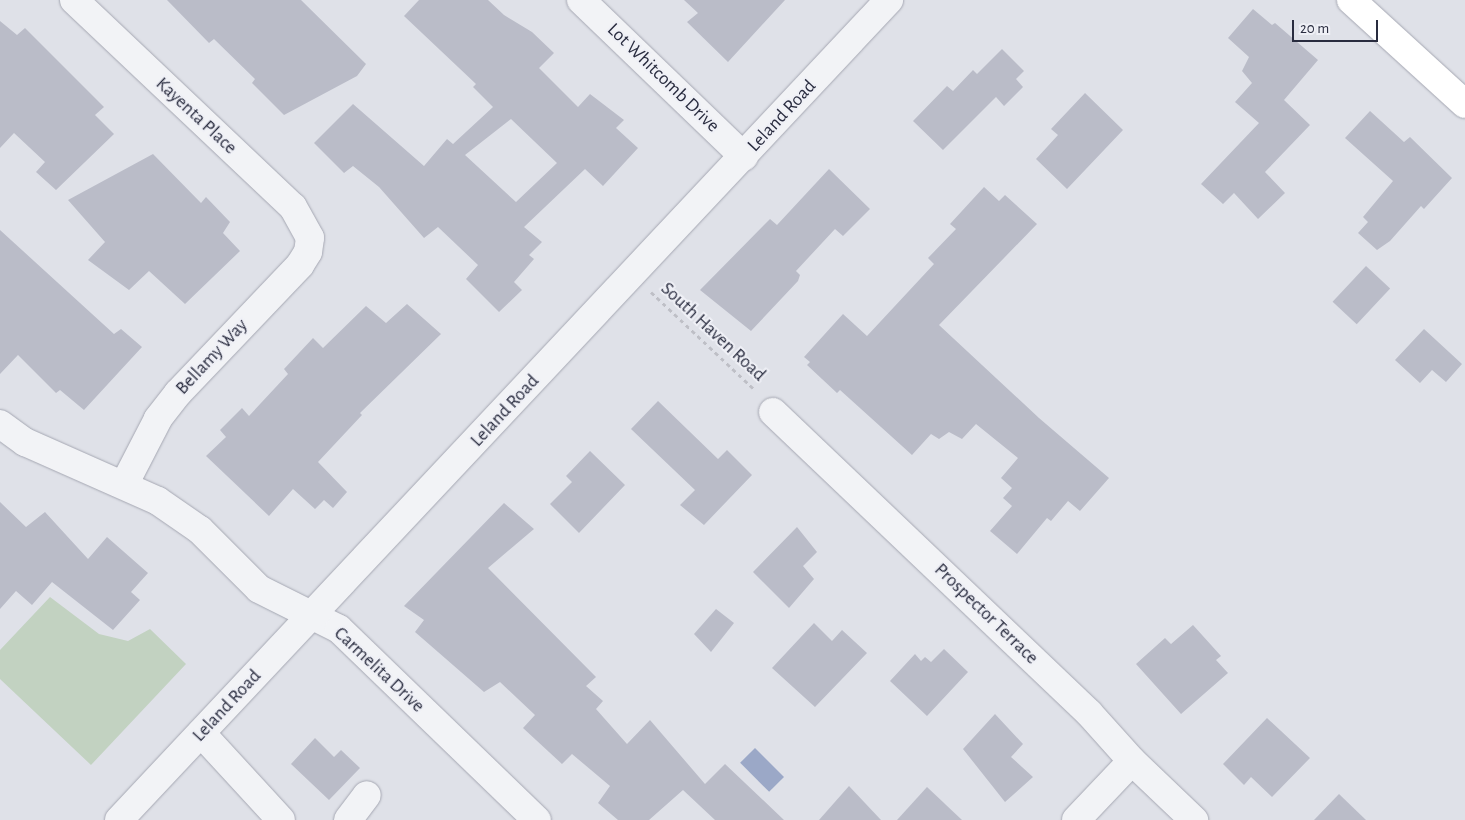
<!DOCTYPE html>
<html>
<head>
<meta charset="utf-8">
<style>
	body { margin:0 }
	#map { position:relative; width:1465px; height:820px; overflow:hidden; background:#dfe1e8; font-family:"Alegreya Sans",sans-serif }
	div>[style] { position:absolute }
	.green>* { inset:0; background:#c2d2c1 }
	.water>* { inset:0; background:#9ba8c7; transform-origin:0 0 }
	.building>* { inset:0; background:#babcc8; transform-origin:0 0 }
	.path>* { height:3px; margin-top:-1.5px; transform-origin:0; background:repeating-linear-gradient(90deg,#bebfc6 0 4px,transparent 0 8px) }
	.roads { filter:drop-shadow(0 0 1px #a5a7b2) drop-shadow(0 0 1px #a5a7b2) }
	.minor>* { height:28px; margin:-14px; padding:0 14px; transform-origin:14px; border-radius:14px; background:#f2f3f6 }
	.major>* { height:28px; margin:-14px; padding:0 14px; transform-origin:14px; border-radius:14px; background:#fff }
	span { translate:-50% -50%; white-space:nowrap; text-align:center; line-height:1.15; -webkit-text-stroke:4px #eff0f6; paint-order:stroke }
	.street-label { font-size:19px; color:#292c3f }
	.scale { position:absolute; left:1292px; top:20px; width:86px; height:22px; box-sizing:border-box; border:2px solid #292c3f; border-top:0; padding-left:6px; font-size:15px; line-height:18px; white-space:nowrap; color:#292c3f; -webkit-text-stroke:4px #eff0f6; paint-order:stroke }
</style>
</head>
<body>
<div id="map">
	<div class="green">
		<i style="clip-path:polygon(50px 597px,99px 634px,128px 641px,150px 629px,186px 664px,91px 765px,0 679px,0 650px)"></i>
	</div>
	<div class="water">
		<i style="left:755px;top:748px;width:41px;height:21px;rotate:45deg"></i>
	</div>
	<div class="building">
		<i style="clip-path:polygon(167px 0,301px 0,366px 64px,357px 76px,284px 115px,252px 83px,255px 79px,214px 39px,209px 43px)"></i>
		<i style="clip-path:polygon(evenodd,419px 0,488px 0,504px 15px,532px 32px,554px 53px,539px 68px,578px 107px,590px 94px,624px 120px,616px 128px,638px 148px,603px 186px,585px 169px,524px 227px,542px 242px,529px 255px,534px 259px,514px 282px,522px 290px,499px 312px,466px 279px,478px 265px,438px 227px,424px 238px,379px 187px,353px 166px,344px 173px,314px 143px,353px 104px,424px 166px,447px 139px,453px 144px,493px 107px,473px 87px,476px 84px,404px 16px,419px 0,511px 119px,557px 163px,516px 202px,465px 155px,511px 119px)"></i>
		<i style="clip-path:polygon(684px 0,785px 0,728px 62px,687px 22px,698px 13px)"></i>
		<i style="clip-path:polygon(1253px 9px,1272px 25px,1275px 23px,1318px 60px,1284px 100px,1310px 125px,1265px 172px,1285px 193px,1258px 219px,1234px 193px,1223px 204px,1201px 184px,1259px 123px,1235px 102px,1252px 83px,1242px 71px,1249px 57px,1228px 38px)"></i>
		<i style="clip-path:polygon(0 21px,17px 35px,25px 28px,104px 107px,95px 115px,114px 134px,56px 190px,36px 172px,45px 162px,14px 133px,0 148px)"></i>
		<i style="clip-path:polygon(1002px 49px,1024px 71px,1016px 79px,1023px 87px,1004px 106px,996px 97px,943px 150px,913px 121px,947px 86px,953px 91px,973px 70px,977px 74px)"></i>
		<i style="clip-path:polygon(1085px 93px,1123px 130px,1067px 189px,1036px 159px,1058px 135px,1051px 129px)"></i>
		<i style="clip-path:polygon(1370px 111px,1404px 142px,1410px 137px,1452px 178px,1424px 209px,1421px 206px,1390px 241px,1377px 250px,1358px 233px,1368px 222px,1363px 217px,1393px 181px,1345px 138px)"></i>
		<i style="clip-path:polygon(153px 154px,201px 203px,206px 197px,230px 222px,223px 233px,240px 251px,185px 304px,149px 271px,129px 290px,88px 260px,105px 242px,68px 200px)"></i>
		<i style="clip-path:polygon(829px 169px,870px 209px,843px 236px,835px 229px,796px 271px,800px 275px,798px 281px,751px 331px,700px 290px,770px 219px,777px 225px)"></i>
		<i style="clip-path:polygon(984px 187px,999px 201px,1005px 195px,1037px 224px,939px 325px,1039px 418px,1109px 478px,1080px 511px,1068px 501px,1051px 521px,1047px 518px,1017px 554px,990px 531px,1012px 506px,1003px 498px,1012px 488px,1001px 478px,1018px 458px,976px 424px,962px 439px,949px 432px,939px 439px,931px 434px,912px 455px,840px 390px,837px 393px,807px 365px,810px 362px,804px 357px,843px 314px,867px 336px,934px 264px,928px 258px,956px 229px,950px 224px)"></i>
		<i style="clip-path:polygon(0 230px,114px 334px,121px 329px,142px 347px,84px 410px,60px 390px,56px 393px,18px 355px,0 374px)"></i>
		<i style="left:1366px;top:266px;width:33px;height:49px;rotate:43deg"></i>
		<i style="clip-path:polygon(407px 304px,441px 334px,360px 413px,362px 415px,318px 462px,347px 492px,333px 508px,324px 500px,315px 509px,293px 489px,269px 516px,206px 456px,226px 437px,220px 430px,242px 408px,249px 416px,288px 374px,284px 369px,313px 338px,323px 348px,366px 306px,386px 323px)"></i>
		<i style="clip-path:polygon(1424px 329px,1462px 364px,1446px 382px,1432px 370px,1420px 383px,1395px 360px)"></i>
		<i style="clip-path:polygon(658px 401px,718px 459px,727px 450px,752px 475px,704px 525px,680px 505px,695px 490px,631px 429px)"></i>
		<i style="clip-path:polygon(590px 451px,625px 485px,579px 533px,550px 504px,572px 482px,566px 476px)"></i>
		<i style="clip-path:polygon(0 502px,26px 527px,45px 512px,88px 559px,107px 537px,148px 573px,131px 592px,140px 600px,113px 630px,52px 582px,32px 605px,16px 591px,0 609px)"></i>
		<i style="clip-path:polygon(504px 503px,534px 529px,488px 568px,596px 677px,586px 686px,603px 701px,596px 709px,627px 744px,650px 720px,705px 784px,725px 764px,784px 820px,715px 820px,683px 790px,649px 820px,618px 820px,598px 803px,610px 786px,572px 754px,562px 764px,523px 728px,535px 715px,500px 682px,484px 692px,415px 632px,424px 620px,404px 606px)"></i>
		<i style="clip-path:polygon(797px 527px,817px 552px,803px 566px,814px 579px,789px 608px,753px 572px)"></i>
		<i style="clip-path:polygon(716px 609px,734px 623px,711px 652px,694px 634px)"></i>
		<i style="clip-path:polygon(814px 623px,832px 641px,842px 630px,867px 653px,815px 707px,772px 668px)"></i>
		<i style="clip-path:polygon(1193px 625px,1221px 656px,1216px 660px,1228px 673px,1181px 714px,1136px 664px,1165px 638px,1171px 644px)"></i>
		<i style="clip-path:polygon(944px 649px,968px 672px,927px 716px,890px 681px,915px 654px,921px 661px,925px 657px,931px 662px)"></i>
		<i style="clip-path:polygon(995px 714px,1023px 744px,1011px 757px,1033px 777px,1005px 802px,963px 749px)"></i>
		<i style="clip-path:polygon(1267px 718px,1310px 758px,1272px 797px,1251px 777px,1244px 785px,1223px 764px)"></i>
		<i style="clip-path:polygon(315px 738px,334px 757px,341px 750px,360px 768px,329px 800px,291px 764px)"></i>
		<i style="clip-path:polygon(849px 786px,881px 820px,819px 820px)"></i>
		<i style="clip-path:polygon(927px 787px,962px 820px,897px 820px)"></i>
		<i style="clip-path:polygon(1339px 794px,1366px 820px,1314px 820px)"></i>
	</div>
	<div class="path">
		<i style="left:651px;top:292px;width:144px;rotate:43.3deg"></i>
	</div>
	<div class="roads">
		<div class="minor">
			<i style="left:74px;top:0;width:301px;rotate:43.4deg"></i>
			<i style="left:293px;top:207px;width:35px;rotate:61deg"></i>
			<i style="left:310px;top:238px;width:14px;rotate:98deg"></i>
			<i style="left:308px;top:252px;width:15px;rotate:122deg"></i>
			<i style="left:300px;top:265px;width:177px;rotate:133.6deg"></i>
			<i style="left:178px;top:393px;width:33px;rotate:128deg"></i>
			<i style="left:158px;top:419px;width:74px;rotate:117.3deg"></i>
			<i style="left:581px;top:0;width:226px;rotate:43.9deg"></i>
			<i style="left:773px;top:412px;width:436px;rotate:43.6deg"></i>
			<i style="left:1089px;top:713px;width:64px;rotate:48.1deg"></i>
			<i style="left:1132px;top:761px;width:86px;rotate:43.6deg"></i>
			<i style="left:0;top:424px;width:31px;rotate:36deg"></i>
			<i style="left:25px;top:442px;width:145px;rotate:23.9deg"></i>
			<i style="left:158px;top:501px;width:51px;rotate:34.6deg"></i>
			<i style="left:200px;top:530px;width:83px;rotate:45deg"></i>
			<i style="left:259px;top:589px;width:89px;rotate:26.6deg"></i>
			<i style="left:339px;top:629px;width:275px;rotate:44deg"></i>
			<i style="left:201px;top:733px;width:118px;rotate:47.4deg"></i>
			<i style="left:119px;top:820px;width:1125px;rotate:-46.8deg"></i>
			<i style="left:348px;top:820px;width:31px;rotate:-53deg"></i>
			<i style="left:1076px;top:820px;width:81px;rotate:-46.5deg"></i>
		</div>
		<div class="major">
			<i style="left:1351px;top:0;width:154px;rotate:42.4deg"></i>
		</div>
	</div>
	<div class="street-label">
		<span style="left:663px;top:78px;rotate:44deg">Lot Whitcomb Drive</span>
		<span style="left:196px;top:116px;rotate:43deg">Kayenta Place</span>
		<span style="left:782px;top:116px;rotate:-47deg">Leland Road</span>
		<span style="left:713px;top:332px;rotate:43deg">South Haven Road</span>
		<span style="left:212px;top:357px;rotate:-47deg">Bellamy Way</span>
		<span style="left:505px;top:411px;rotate:-47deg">Leland Road</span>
		<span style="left:986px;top:614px;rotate:44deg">Prospector Terrace</span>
		<span style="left:379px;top:670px;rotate:43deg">Carmelita Drive</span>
		<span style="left:227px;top:706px;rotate:-47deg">Leland Road</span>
	</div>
	<div class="scale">20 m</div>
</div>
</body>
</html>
